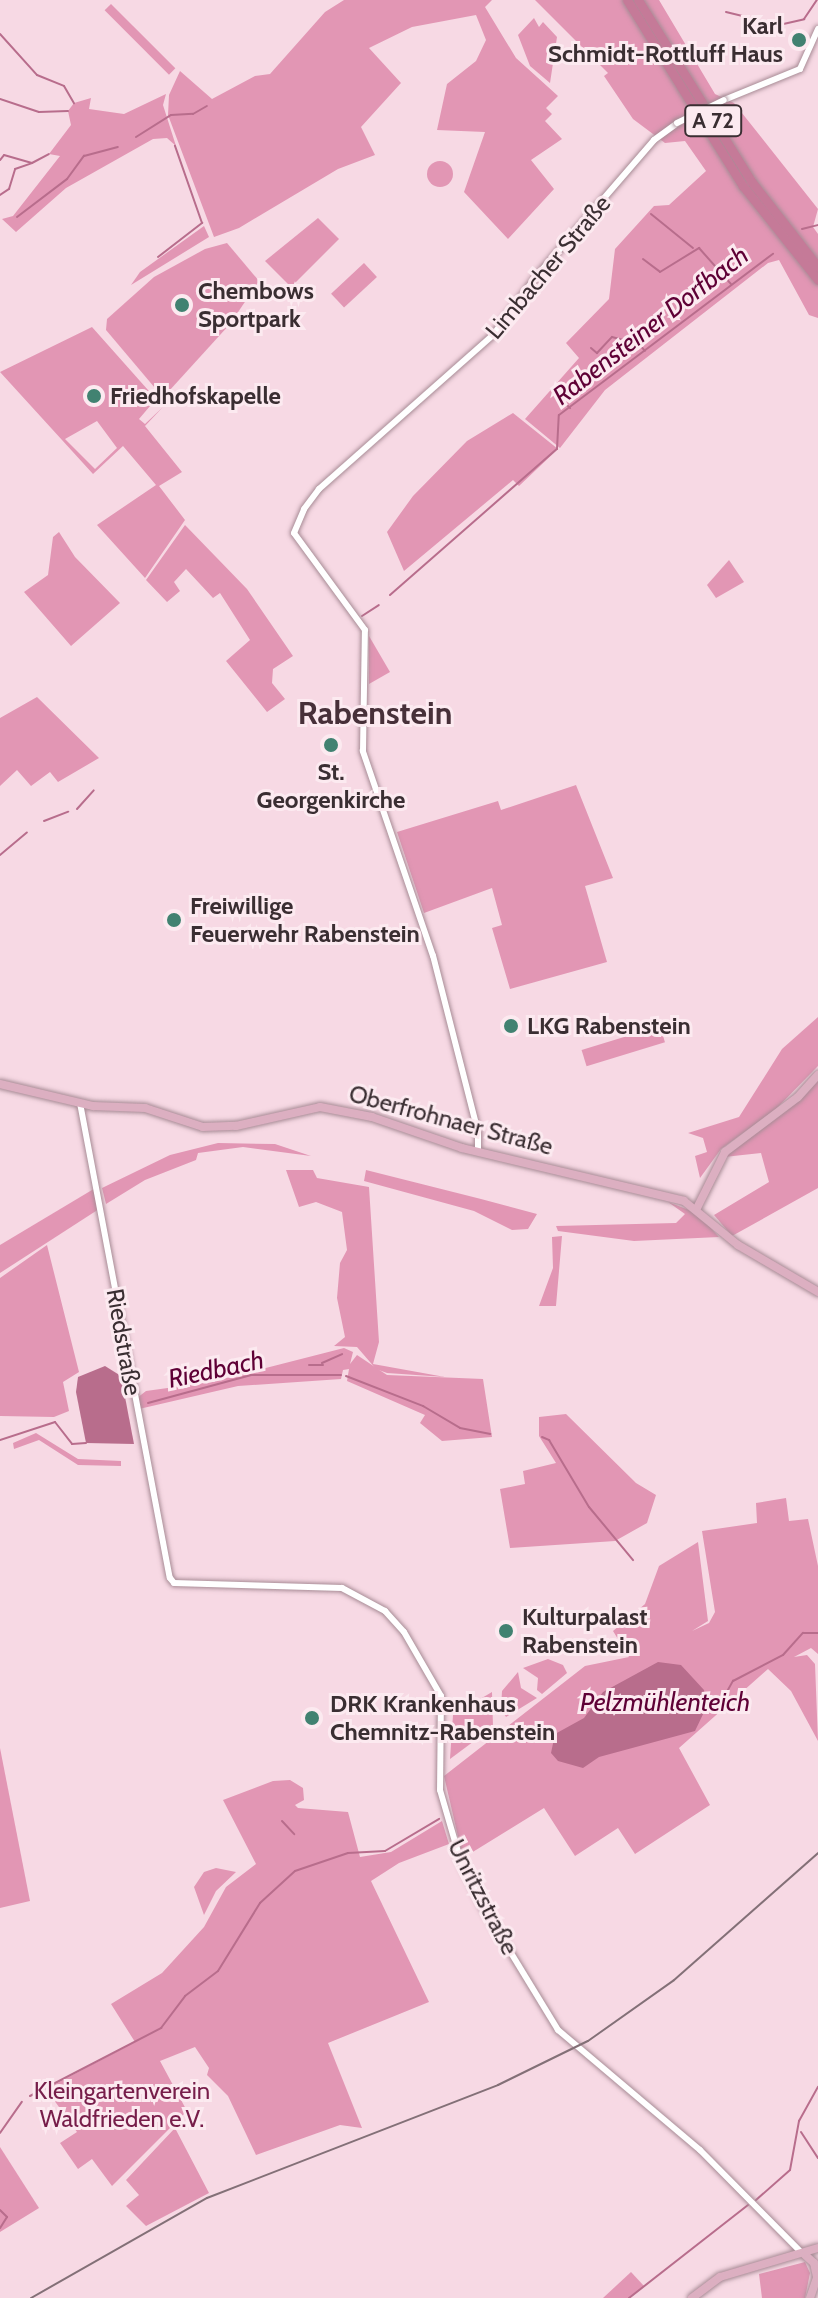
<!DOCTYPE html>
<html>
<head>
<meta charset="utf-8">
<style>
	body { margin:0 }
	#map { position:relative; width:818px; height:2298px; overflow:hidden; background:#f7d9e4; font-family:Cabin,sans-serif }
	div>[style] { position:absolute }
	.green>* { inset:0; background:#e296b4; transform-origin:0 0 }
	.round { border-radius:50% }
	.water>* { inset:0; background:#b86d8c }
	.stream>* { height:2px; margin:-1px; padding:0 1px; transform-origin:1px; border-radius:1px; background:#b86d8c }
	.roads { filter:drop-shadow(0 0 2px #a88c96) drop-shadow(0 0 2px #a88c96) }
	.minor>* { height:6px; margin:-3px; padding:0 3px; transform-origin:3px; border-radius:3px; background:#fff }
	.major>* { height:8px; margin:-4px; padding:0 4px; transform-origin:4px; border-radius:4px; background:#dcafc1 }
	.highway>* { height:9px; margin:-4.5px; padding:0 4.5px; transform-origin:4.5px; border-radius:4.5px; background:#c57a98 }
	.rail>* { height:2px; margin:-1px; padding:0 1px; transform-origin:1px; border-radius:1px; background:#837077 }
	.bridges { filter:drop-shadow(0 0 2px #a88c96) drop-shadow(0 0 2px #a88c96) }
	.minor-bridge>* { height:6px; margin:-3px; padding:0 3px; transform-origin:3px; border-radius:3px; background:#fff }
	.dots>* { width:22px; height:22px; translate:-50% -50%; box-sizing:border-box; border:4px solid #fceaf0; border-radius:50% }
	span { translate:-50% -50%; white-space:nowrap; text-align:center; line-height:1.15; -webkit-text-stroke:6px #fceaf0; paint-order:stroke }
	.shield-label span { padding:2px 6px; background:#fceaf0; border:2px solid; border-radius:6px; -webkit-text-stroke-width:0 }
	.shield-label { font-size:22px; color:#3a2e32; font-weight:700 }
	.poi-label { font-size:24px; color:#3a2e32; font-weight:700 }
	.right { translate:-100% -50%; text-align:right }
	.left { translate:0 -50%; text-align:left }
	.street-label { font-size:24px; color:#3a2e32 }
	.park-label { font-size:24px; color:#771d4a }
	.water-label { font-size:26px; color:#5f0036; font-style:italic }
	.district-label { font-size:32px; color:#473039; font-weight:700 }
</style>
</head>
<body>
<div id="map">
	<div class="green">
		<i style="clip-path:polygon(344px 0,492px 0,485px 7px,516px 58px,558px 96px,546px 108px,552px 114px,545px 121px,562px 139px,531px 160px,554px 189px,508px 239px,464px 192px,485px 132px,437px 130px,447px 84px,476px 61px,486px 40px,476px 15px,412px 27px,369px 48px,401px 83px,361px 127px,375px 155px,338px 169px,239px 228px,214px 237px,168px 115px,169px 95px,180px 71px,212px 99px,255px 76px,270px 74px,325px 12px)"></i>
		<i style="clip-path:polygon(535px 0,659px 0,715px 94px,734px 103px,818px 209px,813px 227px,818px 234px,818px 318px,809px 315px,779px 260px,768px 263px,605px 390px,560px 448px,525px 419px,579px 358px,566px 343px,609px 299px,615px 249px,654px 206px,669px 205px,706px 171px,685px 141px,665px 143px,633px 119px,604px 76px,608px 73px)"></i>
		<i style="left:111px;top:4px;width:91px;height:9px;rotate:45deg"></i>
		<i style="clip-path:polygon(534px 18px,539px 27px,543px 22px,557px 37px,550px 83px,530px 66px,518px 35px)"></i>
		<i style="clip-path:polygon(166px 94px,163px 105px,176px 146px,167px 138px,153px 139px,66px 188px,16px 232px,2px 219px,13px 216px,60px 156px,49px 154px,71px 125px,68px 111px,74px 103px,91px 98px,89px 109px,124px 114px)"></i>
		<i class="round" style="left:427px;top:161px;width:26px;height:26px"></i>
		<i style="clip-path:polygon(318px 218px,339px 239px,291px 287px,265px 261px)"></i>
		<i style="clip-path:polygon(204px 226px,209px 237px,131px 285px,140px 272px)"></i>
		<i style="clip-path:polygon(227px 243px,259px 281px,230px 324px,169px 391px,155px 388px,106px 330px,107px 319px,154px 277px,205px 249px)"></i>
		<i style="left:364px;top:263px;width:19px;height:45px;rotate:47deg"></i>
		<i style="clip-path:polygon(evenodd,92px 327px,156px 399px,139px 419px,145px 424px,163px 407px,145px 426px,182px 472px,159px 486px,185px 520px,145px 578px,97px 525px,156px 485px,123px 446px,93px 474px,0 372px,92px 327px,97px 421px,117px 448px,95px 469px,65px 439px,97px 421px)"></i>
		<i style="clip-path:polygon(513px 413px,558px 449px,519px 486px,513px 480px,404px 571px,387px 532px,413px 496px,467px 441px)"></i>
		<i style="clip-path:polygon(185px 525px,247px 589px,293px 656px,273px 669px,272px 683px,285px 699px,267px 712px,226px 661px,250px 640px,220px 593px,213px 598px,186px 569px,174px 582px,180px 591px,167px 602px,146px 580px)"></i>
		<i style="clip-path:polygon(59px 532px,75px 557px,120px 603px,71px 646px,24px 592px,48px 575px,53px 537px)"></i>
		<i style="clip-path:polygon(729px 560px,744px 582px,716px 598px,707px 585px)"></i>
		<i style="clip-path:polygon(369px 636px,390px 672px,369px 684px)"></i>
		<i style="clip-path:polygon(37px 697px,99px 758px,58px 782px,50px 772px,31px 786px,17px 770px,0 786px,0 718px)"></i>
		<i style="clip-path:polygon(576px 785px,613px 878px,585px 886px,607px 962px,510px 989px,492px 928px,502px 925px,492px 888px,424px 913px,397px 832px,498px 801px,501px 810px)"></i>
		<i style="clip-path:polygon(818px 1017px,818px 1066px,775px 1110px,721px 1149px,700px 1178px,695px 1156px,707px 1152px,703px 1138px,688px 1133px,739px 1117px,782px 1049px)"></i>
		<i style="left:660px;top:1026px;width:17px;height:82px;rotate:73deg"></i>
		<i style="clip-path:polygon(818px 1080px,818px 1188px,732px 1236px,714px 1215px,769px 1182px,761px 1153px,724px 1157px)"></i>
		<i style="clip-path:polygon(218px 1143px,275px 1144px,311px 1156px,243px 1147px,198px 1153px,196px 1160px,145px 1180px,106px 1204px,102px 1188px,170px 1155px)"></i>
		<i style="clip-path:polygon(286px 1170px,313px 1170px,317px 1178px,369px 1187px,379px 1342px,373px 1364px,445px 1377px,387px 1373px,376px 1369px,357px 1347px,334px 1346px,345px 1337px,337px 1298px,340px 1263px,347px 1250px,342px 1212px,316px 1202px,299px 1207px)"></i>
		<i style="clip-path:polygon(366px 1170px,481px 1199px,537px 1214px,528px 1229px,512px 1230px,474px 1211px,364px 1181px)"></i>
		<i style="clip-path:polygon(97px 1187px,99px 1209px,0 1273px,0 1245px)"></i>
		<i style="clip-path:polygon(668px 1202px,697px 1213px,719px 1237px,634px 1241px,558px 1231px,556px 1226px,676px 1223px,685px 1214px)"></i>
		<i style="clip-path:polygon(562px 1236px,556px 1306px,539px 1306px,553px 1268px,552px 1237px)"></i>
		<i style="clip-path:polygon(47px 1245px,79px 1372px,63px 1382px,69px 1411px,54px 1417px,0 1416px,0 1278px)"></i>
		<i style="clip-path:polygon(344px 1348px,353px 1352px,350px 1364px,357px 1355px,387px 1375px,483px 1379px,492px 1437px,442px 1441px,420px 1423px,425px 1415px,347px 1381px,349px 1369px,343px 1370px,341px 1379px,238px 1386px,139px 1409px,137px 1398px,146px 1391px,211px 1382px)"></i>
		<i style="clip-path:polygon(566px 1414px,636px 1483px,656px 1495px,647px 1523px,615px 1541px,510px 1548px,500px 1489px,525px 1484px,523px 1471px,556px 1463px,539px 1436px,539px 1417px)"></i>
		<i style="clip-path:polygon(36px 1433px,78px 1459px,121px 1461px,121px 1466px,78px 1465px,39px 1440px,14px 1449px,13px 1443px)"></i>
		<i style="clip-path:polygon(786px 1498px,789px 1521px,808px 1519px,818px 1566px,818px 1654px,811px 1648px,794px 1657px,807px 1655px,815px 1664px,818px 1741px,791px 1691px,768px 1669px,679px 1748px,710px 1805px,635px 1854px,618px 1828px,575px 1856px,544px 1808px,463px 1858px,444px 1776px,585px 1666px,629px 1657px,613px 1631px,645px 1604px,659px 1566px,698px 1542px,708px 1621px,692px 1631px,709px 1623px,715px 1612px,702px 1531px,757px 1523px,756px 1503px)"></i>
		<i style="clip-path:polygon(548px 1659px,563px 1665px,567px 1673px,542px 1694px,537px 1690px,538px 1678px,523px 1668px)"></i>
		<i style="clip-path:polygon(518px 1672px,521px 1688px,537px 1698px,506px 1717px,501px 1709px,502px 1691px)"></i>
		<i style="clip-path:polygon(492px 1692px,493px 1727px,450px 1759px,453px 1715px)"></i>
		<i style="clip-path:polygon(0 1748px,30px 1901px,0 1908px)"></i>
		<i style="clip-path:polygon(273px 1781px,290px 1780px,303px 1788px,304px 1800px,295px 1805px,298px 1808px,348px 1812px,360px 1857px,391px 1852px,442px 1821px,449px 1844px,399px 1863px,371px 1881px,429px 2002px,328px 2043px,362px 2128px,340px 2125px,256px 2155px,228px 2096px,207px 2075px,209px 2068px,195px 2047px,160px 2061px,187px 2111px,112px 2186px,92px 2159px,78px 2169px,60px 2143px,77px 2132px,46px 2089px,135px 2042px,111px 2004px,162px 1973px,204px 1927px,226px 1887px,256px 1864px,223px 1800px)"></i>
		<i style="clip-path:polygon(216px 1868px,236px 1872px,216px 1891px,204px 1915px,194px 1887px,204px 1872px)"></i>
		<i style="clip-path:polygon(175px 2128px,209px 2193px,146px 2226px,126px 2206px,139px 2195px,126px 2180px)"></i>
		<i style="clip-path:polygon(0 2147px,39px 2208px,0 2232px)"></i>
		<i style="clip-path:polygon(805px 2262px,810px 2273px,805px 2298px,762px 2298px,759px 2274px)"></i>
		<i style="clip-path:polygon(631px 2272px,644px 2286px,630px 2298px,603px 2298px)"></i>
	</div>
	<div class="water">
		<i style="clip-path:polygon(105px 1366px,121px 1376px,134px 1444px,86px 1443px,76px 1392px,78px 1377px)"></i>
		<i style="clip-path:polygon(658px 1662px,681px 1665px,704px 1690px,706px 1708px,695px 1731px,599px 1757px,583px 1768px,558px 1761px,551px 1753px,555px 1734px,584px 1718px,603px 1692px)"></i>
	</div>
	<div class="stream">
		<i style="left:726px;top:12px;width:55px;rotate:13.8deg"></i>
		<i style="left:779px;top:25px;width:26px;rotate:-13deg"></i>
		<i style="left:804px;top:19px;width:23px;rotate:-56deg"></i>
		<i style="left:0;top:34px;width:55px;rotate:47.9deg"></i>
		<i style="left:37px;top:75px;width:29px;rotate:22deg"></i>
		<i style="left:64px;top:86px;width:20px;rotate:60deg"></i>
		<i style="left:0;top:99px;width:41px;rotate:18.4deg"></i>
		<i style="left:39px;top:112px;width:29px;rotate:-2deg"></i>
		<i style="left:136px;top:137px;width:41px;rotate:-32.2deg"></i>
		<i style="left:171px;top:115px;width:22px;rotate:-3deg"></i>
		<i style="left:193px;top:114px;width:16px;rotate:-30deg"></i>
		<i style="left:0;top:160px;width:6px;rotate:-51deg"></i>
		<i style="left:4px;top:155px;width:29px;rotate:16deg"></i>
		<i style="left:32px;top:163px;width:19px;rotate:-28deg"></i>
		<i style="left:0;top:195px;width:11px;rotate:-34deg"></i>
		<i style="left:9px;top:189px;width:21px;rotate:-73deg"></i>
		<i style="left:15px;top:169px;width:18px;rotate:-19deg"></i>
		<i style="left:651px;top:214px;width:54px;rotate:39deg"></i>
		<i style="left:17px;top:217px;width:63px;rotate:-37.2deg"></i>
		<i style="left:67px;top:179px;width:29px;rotate:-54deg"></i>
		<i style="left:84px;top:156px;width:35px;rotate:-15deg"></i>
		<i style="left:802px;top:229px;width:16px;rotate:-14deg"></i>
		<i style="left:158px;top:257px;width:56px;rotate:-37.7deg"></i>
		<i style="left:202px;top:223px;width:82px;rotate:-109.3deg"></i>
		<i style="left:643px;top:259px;width:21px;rotate:37deg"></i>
		<i style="left:660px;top:272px;width:46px;rotate:-31.6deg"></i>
		<i style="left:699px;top:248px;width:48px;rotate:48.4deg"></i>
		<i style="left:591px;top:348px;width:8px;rotate:40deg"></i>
		<i style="left:597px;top:353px;width:22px;rotate:-47deg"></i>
		<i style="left:612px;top:337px;width:28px;rotate:15deg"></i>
		<i style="left:639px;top:344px;width:9px;rotate:49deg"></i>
		<i style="left:551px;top:389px;width:27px;rotate:45deg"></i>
		<i style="left:390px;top:595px;width:222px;rotate:-41.2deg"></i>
		<i style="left:557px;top:449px;width:34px;rotate:-87deg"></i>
		<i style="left:559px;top:415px;width:268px;rotate:-37deg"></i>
		<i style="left:362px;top:616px;width:20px;rotate:-33deg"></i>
		<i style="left:77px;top:809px;width:25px;rotate:-48deg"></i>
		<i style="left:44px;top:821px;width:26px;rotate:-21deg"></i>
		<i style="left:0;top:855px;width:35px;rotate:-40deg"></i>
		<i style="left:322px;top:1363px;width:22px;rotate:-24deg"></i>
		<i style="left:309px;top:1365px;width:14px"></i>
		<i style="left:346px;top:1376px;width:83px;rotate:21.3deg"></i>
		<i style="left:423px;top:1406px;width:43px;rotate:30.7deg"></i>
		<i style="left:460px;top:1428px;width:31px;rotate:11deg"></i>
		<i style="left:148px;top:1403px;width:107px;rotate:-15.2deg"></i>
		<i style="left:251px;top:1375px;width:90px"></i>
		<i style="left:542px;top:1437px;width:8px;rotate:23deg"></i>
		<i style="left:549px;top:1440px;width:78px;rotate:59.2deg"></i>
		<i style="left:589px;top:1507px;width:69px;rotate:50.3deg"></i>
		<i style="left:0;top:1440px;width:58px;rotate:-18.1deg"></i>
		<i style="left:55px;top:1422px;width:28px;rotate:52deg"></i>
		<i style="left:72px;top:1444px;width:14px;rotate:-4deg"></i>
		<i style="left:706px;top:1708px;width:13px;rotate:-9deg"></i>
		<i style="left:719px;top:1706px;width:29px;rotate:-61deg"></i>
		<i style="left:733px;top:1681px;width:56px;rotate:-27.5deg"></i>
		<i style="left:783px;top:1655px;width:30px;rotate:-48deg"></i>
		<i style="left:803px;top:1633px;width:15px"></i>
		<i style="left:282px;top:1821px;width:18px;rotate:47deg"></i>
		<i style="left:30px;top:2096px;width:148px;rotate:-27.4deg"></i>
		<i style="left:161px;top:2028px;width:40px;rotate:-53deg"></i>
		<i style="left:185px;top:1996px;width:41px;rotate:-37.1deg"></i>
		<i style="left:218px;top:1971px;width:80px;rotate:-58.3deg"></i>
		<i style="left:260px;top:1903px;width:47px;rotate:-42.4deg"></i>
		<i style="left:295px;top:1871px;width:56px;rotate:-18.8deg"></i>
		<i style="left:348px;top:1853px;width:37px;rotate:-3deg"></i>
		<i style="left:385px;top:1851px;width:63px;rotate:-30.7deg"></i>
		<i style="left:801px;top:2132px;width:31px;rotate:57deg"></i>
		<i style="left:0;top:2133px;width:38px;rotate:-55deg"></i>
		<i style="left:756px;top:2200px;width:45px;rotate:-41.4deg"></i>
		<i style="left:790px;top:2170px;width:50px;rotate:-79.6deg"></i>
		<i style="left:799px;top:2121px;width:39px;rotate:-61deg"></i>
		<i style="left:0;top:2210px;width:10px;rotate:45deg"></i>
		<i style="left:7px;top:2217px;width:13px;rotate:122deg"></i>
		<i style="left:629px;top:2298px;width:151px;rotate:-38deg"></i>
	</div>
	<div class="roads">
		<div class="minor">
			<i style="left:724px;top:100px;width:82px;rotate:-22.2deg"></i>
			<i style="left:800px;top:69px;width:44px;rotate:-65.8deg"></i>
			<i style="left:80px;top:1103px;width:483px;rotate:79.3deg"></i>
			<i style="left:170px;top:1578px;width:6px;rotate:51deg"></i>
			<i style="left:174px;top:1583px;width:168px;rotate:1.7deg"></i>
			<i style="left:342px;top:1588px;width:49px;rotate:28.1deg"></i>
			<i style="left:385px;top:1611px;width:28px;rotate:48deg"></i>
			<i style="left:404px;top:1632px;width:74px;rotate:60deg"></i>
			<i style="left:441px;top:1696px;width:94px;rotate:90.6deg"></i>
			<i style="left:440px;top:1790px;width:72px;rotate:73.8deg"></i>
			<i style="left:460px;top:1859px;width:53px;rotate:64.4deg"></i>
			<i style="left:483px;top:1907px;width:144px;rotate:58.6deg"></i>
			<i style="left:558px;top:2030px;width:186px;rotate:40.2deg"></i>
			<i style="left:700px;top:2150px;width:144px;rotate:45.3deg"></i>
			<i style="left:478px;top:1151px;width:19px;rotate:-90deg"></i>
			<i style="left:478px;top:1132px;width:182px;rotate:-104.3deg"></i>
			<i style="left:433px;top:956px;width:217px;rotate:-108.9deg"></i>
			<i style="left:363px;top:751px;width:121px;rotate:-89.1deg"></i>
			<i style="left:365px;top:630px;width:120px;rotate:-126.2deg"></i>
			<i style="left:294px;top:533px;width:26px;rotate:-67deg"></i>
			<i style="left:304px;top:509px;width:25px;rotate:-53deg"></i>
			<i style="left:319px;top:489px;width:232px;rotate:-41.5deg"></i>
			<i style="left:493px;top:335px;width:71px;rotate:-53.6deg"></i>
			<i style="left:535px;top:278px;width:182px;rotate:-49.2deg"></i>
			<i style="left:654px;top:140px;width:29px;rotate:-36deg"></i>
		</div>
		<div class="major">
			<i style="left:0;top:1084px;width:96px;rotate:13.3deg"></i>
			<i style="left:93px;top:1106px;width:52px;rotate:2.2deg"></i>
			<i style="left:145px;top:1108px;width:61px;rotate:18.1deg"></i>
			<i style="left:203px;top:1127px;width:33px;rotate:-2deg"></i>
			<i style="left:236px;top:1126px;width:86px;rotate:-12.7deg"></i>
			<i style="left:320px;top:1107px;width:53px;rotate:10.9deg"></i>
			<i style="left:372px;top:1117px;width:95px;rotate:19deg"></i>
			<i style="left:462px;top:1148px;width:228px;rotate:13.4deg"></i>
			<i style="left:684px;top:1201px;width:70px;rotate:39.2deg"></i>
			<i style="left:738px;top:1245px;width:93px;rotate:30.4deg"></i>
			<i style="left:697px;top:1208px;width:63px;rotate:-63.4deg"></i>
			<i style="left:725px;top:1152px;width:91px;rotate:-37deg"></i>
			<i style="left:798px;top:1097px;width:30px;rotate:-48deg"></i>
			<i style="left:804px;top:2254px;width:13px;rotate:42deg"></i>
			<i style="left:814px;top:2263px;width:14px;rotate:78deg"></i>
			<i style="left:692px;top:2298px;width:35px;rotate:-37deg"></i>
			<i style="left:720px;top:2277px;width:102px;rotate:-16.5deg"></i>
			<i style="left:810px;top:2298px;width:24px;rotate:-71deg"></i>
		</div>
		<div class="highway">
			<i style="left:627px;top:0;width:219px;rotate:58.1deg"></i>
			<i style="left:743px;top:186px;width:120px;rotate:51.4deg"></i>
			<i style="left:638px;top:0;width:213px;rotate:58deg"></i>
			<i style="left:751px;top:181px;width:109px;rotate:52.1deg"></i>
		</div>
	</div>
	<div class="rail">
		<i style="left:31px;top:2298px;width:202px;rotate:-29.6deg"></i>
		<i style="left:207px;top:2198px;width:312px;rotate:-21.2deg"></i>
		<i style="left:498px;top:2085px;width:100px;rotate:-26.1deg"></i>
		<i style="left:588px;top:2041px;width:105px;rotate:-35.3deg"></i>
		<i style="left:674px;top:1980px;width:192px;rotate:-41.4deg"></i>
	</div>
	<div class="bridges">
		<div class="minor-bridge">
			<i style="left:677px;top:123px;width:52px;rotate:-26.1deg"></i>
		</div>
	</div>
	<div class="dots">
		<i style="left:799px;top:40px;background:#418271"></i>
		<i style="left:182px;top:305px;background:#418271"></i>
		<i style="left:94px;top:396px;background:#418271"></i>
		<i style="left:331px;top:745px;background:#418271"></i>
		<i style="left:174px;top:920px;background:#418271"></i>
		<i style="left:511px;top:1026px;background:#418271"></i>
		<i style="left:506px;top:1631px;background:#418271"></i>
		<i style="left:312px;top:1718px;background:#418271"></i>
	</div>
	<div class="shield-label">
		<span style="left:713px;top:121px">A 72</span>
	</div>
	<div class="poi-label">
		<span class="right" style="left:783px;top:40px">Karl<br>Schmidt-Rottluff Haus</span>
		<span class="left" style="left:198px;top:305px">Chembows<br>Sportpark</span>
		<span class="left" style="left:110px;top:396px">Friedhofskapelle</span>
		<span style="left:331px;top:786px">St.<br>Georgenkirche</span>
		<span class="left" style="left:190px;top:920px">Freiwillige<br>Feuerwehr Rabenstein</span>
		<span class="left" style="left:527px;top:1026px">LKG Rabenstein</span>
		<span class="left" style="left:522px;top:1631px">Kulturpalast<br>Rabenstein</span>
		<span class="left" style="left:330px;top:1718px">DRK Krankenhaus<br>Chemnitz-Rabenstein</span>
	</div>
	<div class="street-label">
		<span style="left:548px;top:267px;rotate:-50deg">Limbacher Straße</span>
		<span style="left:451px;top:1120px;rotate:15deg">Oberfrohnaer Straße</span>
		<span style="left:124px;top:1342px;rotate:80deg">Riedstraße</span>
		<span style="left:483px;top:1897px;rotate:63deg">Unritzstraße</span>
	</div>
	<div class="park-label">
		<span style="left:122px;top:2105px">Kleingartenverein<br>Waldfrieden e.V.</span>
	</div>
	<div class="water-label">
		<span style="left:651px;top:326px;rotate:-38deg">Rabensteiner Dorfbach</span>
		<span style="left:216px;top:1370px;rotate:-12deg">Riedbach</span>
		<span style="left:665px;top:1703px">Pelzmühlenteich</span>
	</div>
	<div class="district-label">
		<span style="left:375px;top:713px">Rabenstein</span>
	</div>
</div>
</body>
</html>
